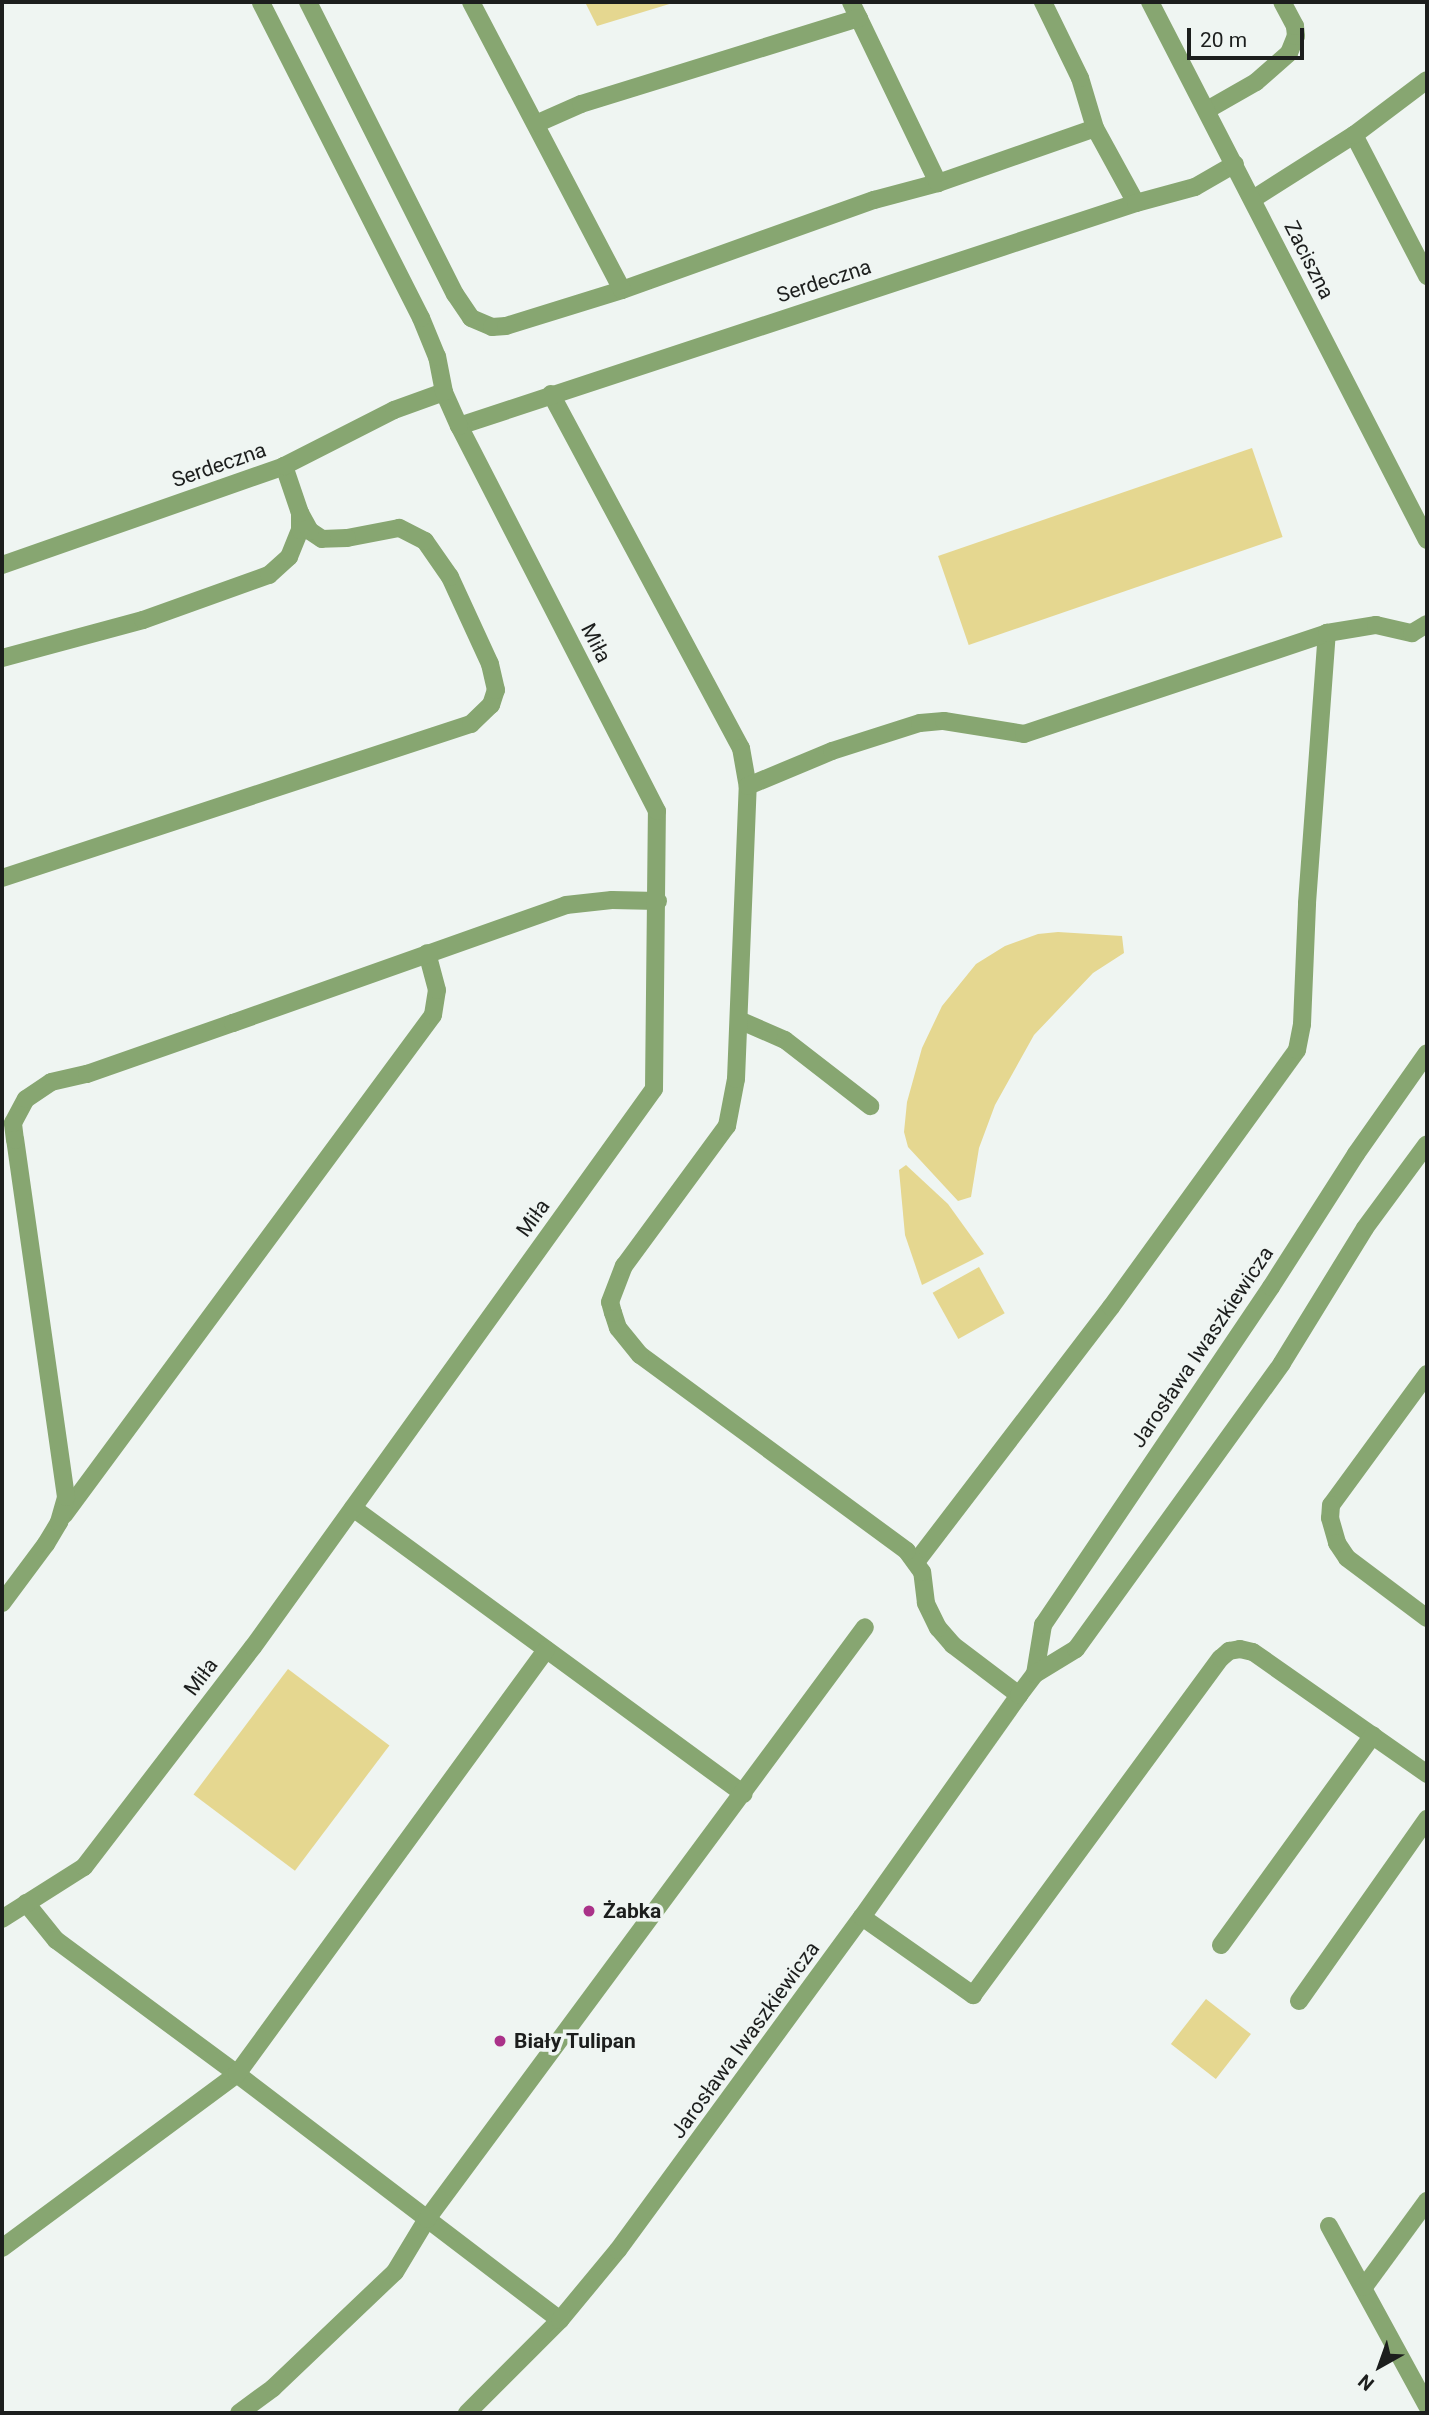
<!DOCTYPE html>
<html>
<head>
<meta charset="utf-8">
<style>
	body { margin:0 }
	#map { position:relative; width:1429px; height:2415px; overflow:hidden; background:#eff5f2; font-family:Roboto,sans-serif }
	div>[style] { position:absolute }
	.green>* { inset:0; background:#e5d790; transform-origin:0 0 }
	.service>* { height:18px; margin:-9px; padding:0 9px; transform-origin:9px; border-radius:9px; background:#87a671 }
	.minor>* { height:18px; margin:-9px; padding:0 9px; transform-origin:9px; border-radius:9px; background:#87a671 }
	.tertiary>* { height:18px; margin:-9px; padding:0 9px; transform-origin:9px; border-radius:9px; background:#87a671 }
	.dots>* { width:19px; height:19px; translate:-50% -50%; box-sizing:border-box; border:4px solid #eff5f2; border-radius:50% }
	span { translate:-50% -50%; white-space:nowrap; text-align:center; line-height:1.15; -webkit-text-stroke:7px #eff5f2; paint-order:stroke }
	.street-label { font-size:21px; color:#1c1e1d }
	.poi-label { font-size:21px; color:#1c1e1d; font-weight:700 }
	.left { translate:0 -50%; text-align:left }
	.frame { position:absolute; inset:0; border:4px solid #1c1e1d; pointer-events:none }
	.north { position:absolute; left:1345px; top:2331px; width:70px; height:70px; -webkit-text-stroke:5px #eff5f2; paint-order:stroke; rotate:220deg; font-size:19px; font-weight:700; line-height:28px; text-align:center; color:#1c1e1d }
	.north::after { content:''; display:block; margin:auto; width:24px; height:32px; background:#1c1e1d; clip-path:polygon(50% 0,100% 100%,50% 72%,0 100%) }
	.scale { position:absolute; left:1187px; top:28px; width:117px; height:32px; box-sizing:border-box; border:4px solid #1c1e1d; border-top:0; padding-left:9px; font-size:21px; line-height:24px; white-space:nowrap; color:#1c1e1d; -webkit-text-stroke:5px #eff5f2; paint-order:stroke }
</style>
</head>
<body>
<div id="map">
	<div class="green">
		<i style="clip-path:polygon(585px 2px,676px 2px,597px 26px)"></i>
		<i style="left:1252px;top:448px;width:94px;height:332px;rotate:71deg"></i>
		<i style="clip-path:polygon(1058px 932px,1122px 936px,1124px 953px,1093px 973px,1034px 1035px,995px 1105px,979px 1148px,971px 1197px,958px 1201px,908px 1147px,904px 1132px,907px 1102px,922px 1048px,942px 1006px,976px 964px,1005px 946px,1038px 934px)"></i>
		<i style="clip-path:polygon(906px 1165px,948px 1204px,984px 1254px,922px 1285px,905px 1235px,899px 1170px)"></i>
		<i style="left:979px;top:1267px;width:53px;height:53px;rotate:61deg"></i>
		<i style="left:288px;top:1669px;width:127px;height:157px;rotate:37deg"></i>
		<i style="left:1206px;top:1999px;width:57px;height:57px;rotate:38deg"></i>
	</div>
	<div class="service">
		<i style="left:308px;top:2px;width:327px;rotate:63.3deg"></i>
		<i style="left:455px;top:294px;width:29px;rotate:56deg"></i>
		<i style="left:471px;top:318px;width:23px;rotate:23deg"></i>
		<i style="left:492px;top:327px;width:14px;rotate:-4deg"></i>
		<i style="left:506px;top:326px;width:121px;rotate:-17.2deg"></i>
		<i style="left:622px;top:290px;width:268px;rotate:-19.7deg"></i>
		<i style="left:874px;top:200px;width:66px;rotate:-14.9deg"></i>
		<i style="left:938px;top:183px;width:166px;rotate:-19.3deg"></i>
		<i style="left:1095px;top:128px;width:52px;rotate:-106.7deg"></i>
		<i style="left:1080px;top:78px;width:85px;rotate:-116deg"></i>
		<i style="left:471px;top:2px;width:325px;rotate:62.3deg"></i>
		<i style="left:851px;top:2px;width:201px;rotate:64.3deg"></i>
		<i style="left:1207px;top:110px;width:56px;rotate:-29.7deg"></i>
		<i style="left:1256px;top:82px;width:44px;rotate:-41.3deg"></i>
		<i style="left:1289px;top:53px;width:18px;rotate:-68deg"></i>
		<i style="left:1296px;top:36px;width:10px;rotate:-96deg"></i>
		<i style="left:1295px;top:26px;width:27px;rotate:-118deg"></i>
		<i style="left:538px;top:123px;width:47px;rotate:-23.8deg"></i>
		<i style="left:581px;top:104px;width:291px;rotate:-17.2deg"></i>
		<i style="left:1095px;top:128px;width:85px;rotate:61.3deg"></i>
		<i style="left:2px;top:658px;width:146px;rotate:-15.1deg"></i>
		<i style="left:143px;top:620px;width:134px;rotate:-19.7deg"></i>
		<i style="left:269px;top:575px;width:27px;rotate:-42deg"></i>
		<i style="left:289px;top:557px;width:29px;rotate:-68deg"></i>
		<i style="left:300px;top:530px;width:17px;rotate:-90deg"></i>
		<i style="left:2px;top:878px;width:494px;rotate:-18.2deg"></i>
		<i style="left:471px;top:724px;width:28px;rotate:-44deg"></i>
		<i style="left:491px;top:705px;width:16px;rotate:-72deg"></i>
		<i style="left:496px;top:690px;width:27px;rotate:-103deg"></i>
		<i style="left:490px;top:664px;width:96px;rotate:-114.7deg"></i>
		<i style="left:450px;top:577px;width:44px;rotate:-124.8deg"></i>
		<i style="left:425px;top:541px;width:29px;rotate:-153deg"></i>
		<i style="left:399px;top:528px;width:53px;rotate:169.1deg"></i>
		<i style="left:347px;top:538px;width:25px;rotate:178deg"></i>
		<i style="left:322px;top:539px;width:14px;rotate:-146deg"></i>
		<i style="left:310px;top:531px;width:21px;rotate:-119deg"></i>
		<i style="left:300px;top:513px;width:50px;rotate:-108.8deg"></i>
		<i style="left:1427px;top:1374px;width:162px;rotate:126.2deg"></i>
		<i style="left:1331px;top:1505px;width:13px;rotate:94deg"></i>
		<i style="left:1330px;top:1518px;width:26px;rotate:74deg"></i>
		<i style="left:1337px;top:1543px;width:18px;rotate:56deg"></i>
		<i style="left:1347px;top:1558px;width:100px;rotate:36.9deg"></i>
		<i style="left:353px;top:1508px;width:484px;rotate:36.2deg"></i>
		<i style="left:64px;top:1515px;width:621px;rotate:-53.57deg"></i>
		<i style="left:433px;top:1015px;width:25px;rotate:-81deg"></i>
		<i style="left:437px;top:990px;width:38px;rotate:-105deg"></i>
		<i style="left:2px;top:1603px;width:74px;rotate:-53.3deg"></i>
		<i style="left:46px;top:1544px;width:26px;rotate:-59deg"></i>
		<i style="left:59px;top:1522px;width:26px;rotate:-74deg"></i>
		<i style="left:66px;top:1497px;width:361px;rotate:-98.1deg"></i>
		<i style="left:15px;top:1140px;width:17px;rotate:-97deg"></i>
		<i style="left:13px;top:1123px;width:27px;rotate:-62deg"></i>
		<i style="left:26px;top:1099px;width:30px;rotate:-34deg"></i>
		<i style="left:51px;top:1082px;width:37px;rotate:-13deg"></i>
		<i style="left:87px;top:1074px;width:155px;rotate:-19.3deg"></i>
		<i style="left:233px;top:1023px;width:353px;rotate:-19.5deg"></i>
		<i style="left:566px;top:905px;width:46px;rotate:-6.2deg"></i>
		<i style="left:612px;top:900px;width:46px;rotate:1.2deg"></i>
		<i style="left:26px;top:1903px;width:48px;rotate:51deg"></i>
		<i style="left:56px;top:1940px;width:225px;rotate:36.5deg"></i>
		<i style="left:237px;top:2074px;width:406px;rotate:37.3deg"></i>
		<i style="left:862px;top:1917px;width:136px;rotate:35.1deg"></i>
		<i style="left:973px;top:1995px;width:418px;rotate:-53.7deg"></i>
		<i style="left:1221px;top:1658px;width:11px;rotate:-41deg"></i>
		<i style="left:1229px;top:1651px;width:11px;rotate:-10deg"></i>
		<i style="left:1240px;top:1649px;width:13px;rotate:13deg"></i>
		<i style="left:1253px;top:1652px;width:213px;rotate:35deg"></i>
		<i style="left:1221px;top:1945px;width:259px;rotate:-54.1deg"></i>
		<i style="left:1299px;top:2001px;width:223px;rotate:-54.9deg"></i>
		<i style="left:1329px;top:2226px;width:205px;rotate:61.4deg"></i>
		<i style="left:2px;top:2248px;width:292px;rotate:-36.5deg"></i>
		<i style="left:237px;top:2074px;width:525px;rotate:-53.92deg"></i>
		<i style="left:1364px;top:2287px;width:107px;rotate:-53.8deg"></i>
		<i style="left:239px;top:2413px;width:42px;rotate:-36.3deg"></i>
		<i style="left:273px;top:2388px;width:168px;rotate:-43.6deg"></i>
		<i style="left:395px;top:2272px;width:62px;rotate:-58.9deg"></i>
		<i style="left:427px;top:2219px;width:736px;rotate:-53.5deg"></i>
	</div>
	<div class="minor">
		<i style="left:1354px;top:135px;width:159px;rotate:62.6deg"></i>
		<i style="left:1253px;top:199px;width:120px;rotate:-32.4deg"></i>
		<i style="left:1354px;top:135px;width:91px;rotate:-37deg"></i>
		<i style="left:551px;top:394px;width:402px;rotate:61.8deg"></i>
		<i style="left:741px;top:748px;width:39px;rotate:80deg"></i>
		<i style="left:459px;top:426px;width:713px;rotate:-18.23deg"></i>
		<i style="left:1136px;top:203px;width:61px;rotate:-15.2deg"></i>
		<i style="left:1195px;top:187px;width:46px;rotate:-29.9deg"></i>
		<i style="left:2px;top:565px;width:299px;rotate:-19.3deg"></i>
		<i style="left:284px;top:466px;width:123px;rotate:-27deg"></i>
		<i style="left:394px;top:410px;width:53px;rotate:-19.8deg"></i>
		<i style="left:739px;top:1020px;width:50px;rotate:23.5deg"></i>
		<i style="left:785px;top:1040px;width:108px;rotate:37.8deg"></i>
		<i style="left:916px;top:1562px;width:321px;rotate:-52.6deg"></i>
		<i style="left:1111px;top:1307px;width:317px;rotate:-54.1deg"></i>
		<i style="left:1297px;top:1050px;width:26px;rotate:-79deg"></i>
		<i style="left:1302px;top:1024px;width:121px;rotate:-87.6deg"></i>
		<i style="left:1307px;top:903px;width:271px;rotate:-85.8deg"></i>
		<i style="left:1019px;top:1695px;width:83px;rotate:-142.9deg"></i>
		<i style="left:953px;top:1645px;width:23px;rotate:-131deg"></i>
		<i style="left:938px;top:1628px;width:28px;rotate:-116deg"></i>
		<i style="left:926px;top:1603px;width:31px;rotate:-97deg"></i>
		<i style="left:922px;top:1572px;width:26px;rotate:-126deg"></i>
		<i style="left:907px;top:1551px;width:331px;rotate:-143.7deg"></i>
		<i style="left:640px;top:1355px;width:35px;rotate:-129deg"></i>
		<i style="left:618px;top:1328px;width:16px;rotate:-108deg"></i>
		<i style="left:613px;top:1313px;width:11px;rotate:-105deg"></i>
		<i style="left:610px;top:1302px;width:39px;rotate:-69deg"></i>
		<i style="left:624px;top:1266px;width:174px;rotate:-53.7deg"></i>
		<i style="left:727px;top:1126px;width:48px;rotate:-79.2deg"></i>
		<i style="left:736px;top:1079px;width:293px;rotate:-87.7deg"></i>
		<i style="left:748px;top:786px;width:91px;rotate:-22.6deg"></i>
		<i style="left:832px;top:751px;width:92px;rotate:-17.7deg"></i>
		<i style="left:920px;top:723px;width:24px;rotate:-5deg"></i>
		<i style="left:944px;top:721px;width:81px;rotate:9.2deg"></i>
		<i style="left:1024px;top:734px;width:319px;rotate:-18.4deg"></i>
		<i style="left:1327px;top:633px;width:50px;rotate:-9.3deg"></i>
		<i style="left:1376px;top:625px;width:37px;rotate:13deg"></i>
		<i style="left:1412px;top:633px;width:17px;rotate:-31deg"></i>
		<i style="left:2px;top:1919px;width:97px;rotate:-32.4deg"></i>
		<i style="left:84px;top:1867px;width:277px;rotate:-52.5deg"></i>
		<i style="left:253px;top:1647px;width:687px;rotate:-54.3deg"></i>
		<i style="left:654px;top:1089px;width:278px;rotate:-89.4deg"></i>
		<i style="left:657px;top:811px;width:433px;rotate:-117.2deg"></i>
		<i style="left:459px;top:426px;width:37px;rotate:-114deg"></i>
		<i style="left:444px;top:392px;width:36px;rotate:-101deg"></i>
		<i style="left:437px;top:357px;width:42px;rotate:-112.3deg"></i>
		<i style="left:421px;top:318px;width:354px;rotate:-116.9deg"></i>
	</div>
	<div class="tertiary">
		<i style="left:1150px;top:2px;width:605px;rotate:62.76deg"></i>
		<i style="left:1035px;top:1674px;width:50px;rotate:-80.7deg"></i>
		<i style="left:1043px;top:1625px;width:408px;rotate:-56deg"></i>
		<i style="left:1271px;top:1287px;width:158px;rotate:-57.4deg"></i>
		<i style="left:1356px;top:1154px;width:123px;rotate:-54.9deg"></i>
		<i style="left:467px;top:2413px;width:132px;rotate:-45deg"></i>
		<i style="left:560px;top:2320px;width:91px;rotate:-50.4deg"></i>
		<i style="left:618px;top:2250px;width:413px;rotate:-53.8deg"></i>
		<i style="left:862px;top:1917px;width:272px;rotate:-54.7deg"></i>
		<i style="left:1019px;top:1695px;width:26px;rotate:-53deg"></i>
		<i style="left:1035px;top:1674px;width:48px;rotate:-31.4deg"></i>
		<i style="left:1076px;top:1649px;width:352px;rotate:-54.2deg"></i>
		<i style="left:1282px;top:1363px;width:158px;rotate:-58.4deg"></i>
		<i style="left:1365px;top:1228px;width:104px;rotate:-53.6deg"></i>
	</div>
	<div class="dots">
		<i style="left:589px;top:1911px;background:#aa3289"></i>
		<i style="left:500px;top:2041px;background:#aa3289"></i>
	</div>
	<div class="street-label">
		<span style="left:1309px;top:260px;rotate:63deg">Zaciszna</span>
		<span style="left:824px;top:281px;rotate:-18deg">Serdeczna</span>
		<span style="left:219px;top:465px;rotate:-19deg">Serdeczna</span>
		<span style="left:596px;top:643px;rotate:63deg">Miła</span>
		<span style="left:533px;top:1218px;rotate:-54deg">Miła</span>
		<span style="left:1202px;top:1347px;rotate:-56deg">Jarosława Iwaszkiewicza</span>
		<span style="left:201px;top:1677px;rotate:-53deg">Miła</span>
		<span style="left:745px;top:2040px;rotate:-54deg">Jarosława Iwaszkiewicza</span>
	</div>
	<div class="poi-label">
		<span class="left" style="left:603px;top:1911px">Żabka</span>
		<span class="left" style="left:514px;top:2041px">Biały Tulipan</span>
	</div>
	<div class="frame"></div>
	<div class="north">N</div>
	<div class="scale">20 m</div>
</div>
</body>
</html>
